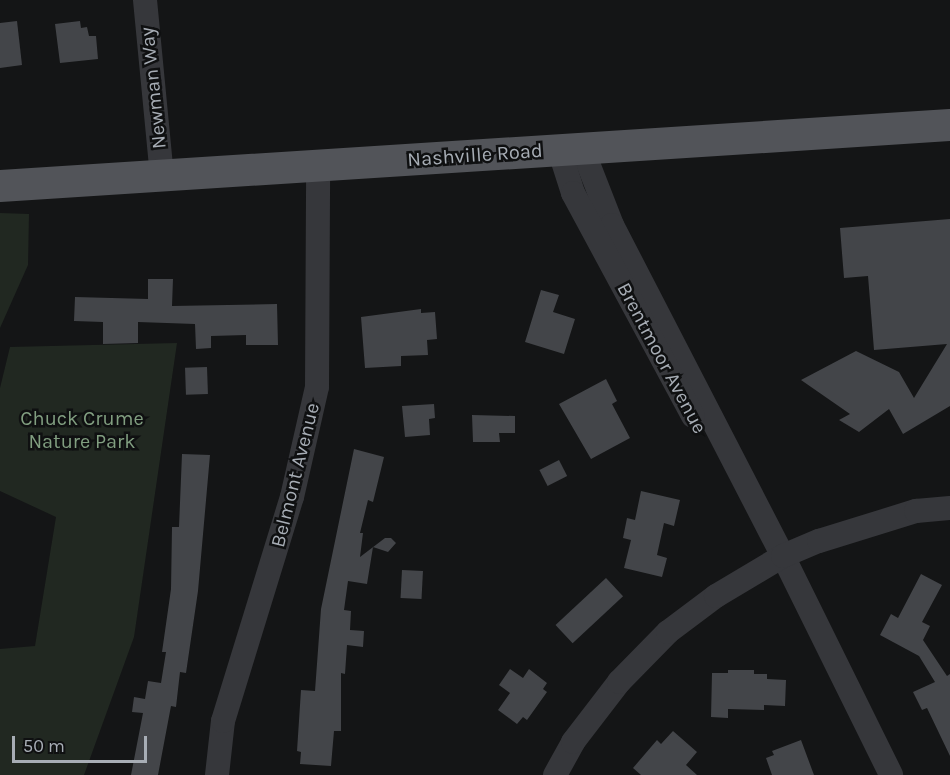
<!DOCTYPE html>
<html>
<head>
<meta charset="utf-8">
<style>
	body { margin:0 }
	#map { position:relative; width:950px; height:775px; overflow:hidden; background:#141516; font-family:Karla,sans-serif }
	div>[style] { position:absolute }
	.green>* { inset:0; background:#212821 }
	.building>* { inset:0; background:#434549; transform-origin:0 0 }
	.minor>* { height:24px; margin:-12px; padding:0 12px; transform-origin:12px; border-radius:12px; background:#36373b }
	.major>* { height:32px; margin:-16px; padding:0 16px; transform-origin:16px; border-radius:16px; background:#525459 }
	span { translate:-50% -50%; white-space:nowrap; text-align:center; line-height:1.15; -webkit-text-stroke:5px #0f1011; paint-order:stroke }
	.street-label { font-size:20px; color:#a7adb5 }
	.park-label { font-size:20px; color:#819e80 }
	.scale { position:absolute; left:12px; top:736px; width:135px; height:27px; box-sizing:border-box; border:3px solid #a7adb5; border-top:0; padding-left:8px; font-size:18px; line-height:21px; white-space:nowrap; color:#a7adb5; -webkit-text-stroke:4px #0f1011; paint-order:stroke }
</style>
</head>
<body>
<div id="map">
	<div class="green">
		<i style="clip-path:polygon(0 213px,29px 214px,28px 265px,0 328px)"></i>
		<i style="clip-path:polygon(177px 343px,134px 637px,84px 775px,0 775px,0 649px,35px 646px,56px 517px,0 491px,0 388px,10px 347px)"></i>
	</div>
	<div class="building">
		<i style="clip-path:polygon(17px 21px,22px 65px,0 68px,0 23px)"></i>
		<i style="clip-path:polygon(80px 21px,81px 28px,87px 27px,89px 36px,96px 36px,98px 59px,60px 63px,55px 24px)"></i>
		<i style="clip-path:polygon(950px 219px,950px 406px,903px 434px,889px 409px,859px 432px,839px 420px,850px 414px,801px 380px,856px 351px,899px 372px,914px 398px,947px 344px,874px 350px,868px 276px,844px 278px,840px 228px)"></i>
		<i style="clip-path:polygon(148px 279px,173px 279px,172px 306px,277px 304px,278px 345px,246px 345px,246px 335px,211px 336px,211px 348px,196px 349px,195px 324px,138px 322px,138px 343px,103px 344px,103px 322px,74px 321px,75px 297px,148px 299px)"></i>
		<i style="clip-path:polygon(541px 290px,559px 295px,553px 312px,575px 319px,564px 354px,525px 342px)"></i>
		<i style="clip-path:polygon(421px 309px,421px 313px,435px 312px,437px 339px,427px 340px,428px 355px,401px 356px,401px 366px,365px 368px,361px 317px)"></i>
		<i style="left:207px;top:367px;width:27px;height:22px;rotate:88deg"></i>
		<i style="clip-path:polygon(606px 379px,617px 401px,612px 404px,630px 438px,591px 459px,559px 404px)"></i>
		<i style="clip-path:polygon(434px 404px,435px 418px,429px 419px,430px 435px,405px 437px,402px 406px)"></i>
		<i style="clip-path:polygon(472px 415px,515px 416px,515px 433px,499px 433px,500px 442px,473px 442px)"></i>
		<i style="clip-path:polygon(354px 449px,384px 457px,373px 502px,368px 500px,360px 533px,363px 533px,360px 557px,385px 538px,391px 538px,396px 543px,388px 552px,373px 547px,367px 584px,348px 581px,344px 610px,351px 611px,350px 630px,364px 631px,363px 647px,347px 645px,345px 674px,341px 673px,341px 731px,334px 731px,331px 766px,300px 764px,301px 752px,297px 751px,301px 690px,315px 691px,321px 609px)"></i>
		<i style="clip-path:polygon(182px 454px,210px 455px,198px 591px,186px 673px,180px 672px,176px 707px,171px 706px,158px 775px,131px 775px,143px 713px,132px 712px,134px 697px,145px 699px,148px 681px,161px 683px,166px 652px,162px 652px,171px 589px,172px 527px,179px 527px)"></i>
		<i style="left:559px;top:460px;width:18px;height:22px;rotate:63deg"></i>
		<i style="clip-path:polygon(641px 491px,680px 500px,674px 526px,664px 523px,657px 555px,667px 558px,662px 577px,624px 568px,631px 540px,623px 538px,627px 518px,635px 520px)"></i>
		<i style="left:402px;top:570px;width:21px;height:28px;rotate:3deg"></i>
		<i style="clip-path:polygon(921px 574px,942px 585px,922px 622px,930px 626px,923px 640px,947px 676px,950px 674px,950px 756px,927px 708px,922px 710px,913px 692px,935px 682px,919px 656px,880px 635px,891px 614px,898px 618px)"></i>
		<i style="left:606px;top:578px;width:25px;height:69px;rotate:47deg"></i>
		<i style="clip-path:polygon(510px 669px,523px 678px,529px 669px,547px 683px,543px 689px,547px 692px,527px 720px,523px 717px,517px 724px,498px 710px,510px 693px,499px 685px)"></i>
		<i style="clip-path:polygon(728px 670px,754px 670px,754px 674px,767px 674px,767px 679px,786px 680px,785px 706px,764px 705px,764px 710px,728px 709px,728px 718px,711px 717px,712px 673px,728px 673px)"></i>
		<i style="clip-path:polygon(673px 731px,697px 752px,686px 765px,697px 775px,641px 775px,633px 768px,657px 740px,661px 744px)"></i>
		<i style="clip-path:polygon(801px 740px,814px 775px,772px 775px,766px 758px,774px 755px,772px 751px)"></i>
	</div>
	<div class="minor">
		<i style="left:145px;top:0;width:177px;rotate:84.5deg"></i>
		<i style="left:582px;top:148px;width:83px;rotate:68.7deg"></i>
		<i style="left:612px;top:225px;width:373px;rotate:62.7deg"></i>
		<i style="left:783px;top:556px;width:244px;rotate:63.7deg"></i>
		<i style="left:559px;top:149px;width:46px;rotate:72.3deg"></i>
		<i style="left:573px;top:193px;width:253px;rotate:61.7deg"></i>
		<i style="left:217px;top:775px;width:54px;rotate:-83.7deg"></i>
		<i style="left:223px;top:721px;width:234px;rotate:-72.9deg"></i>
		<i style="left:292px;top:497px;width:113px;rotate:-77.2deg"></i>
		<i style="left:317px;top:387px;width:220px;rotate:-89.7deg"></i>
		<i style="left:555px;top:775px;width:38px;rotate:-61deg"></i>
		<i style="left:573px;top:742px;width:76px;rotate:-52.5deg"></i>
		<i style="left:619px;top:682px;width:70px;rotate:-45.6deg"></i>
		<i style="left:668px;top:632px;width:60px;rotate:-36.9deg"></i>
		<i style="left:716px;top:596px;width:78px;rotate:-30.8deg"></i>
		<i style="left:783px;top:556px;width:39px;rotate:-23deg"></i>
		<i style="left:819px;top:541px;width:102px;rotate:-17.2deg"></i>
		<i style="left:916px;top:511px;width:34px;rotate:-5deg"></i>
	</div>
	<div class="major">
		<i style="left:0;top:186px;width:952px;rotate:-3.67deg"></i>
	</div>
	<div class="street-label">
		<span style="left:153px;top:88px;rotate:-96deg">Newman Way</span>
		<span style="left:475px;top:155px;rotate:-4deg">Nashville Road</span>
		<span style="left:662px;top:358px;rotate:62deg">Brentmoor Avenue</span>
		<span style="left:295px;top:475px;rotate:-76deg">Belmont Avenue</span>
	</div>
	<div class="park-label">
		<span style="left:82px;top:430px">Chuck Crume<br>Nature Park</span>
	</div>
	<div class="scale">50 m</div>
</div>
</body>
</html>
